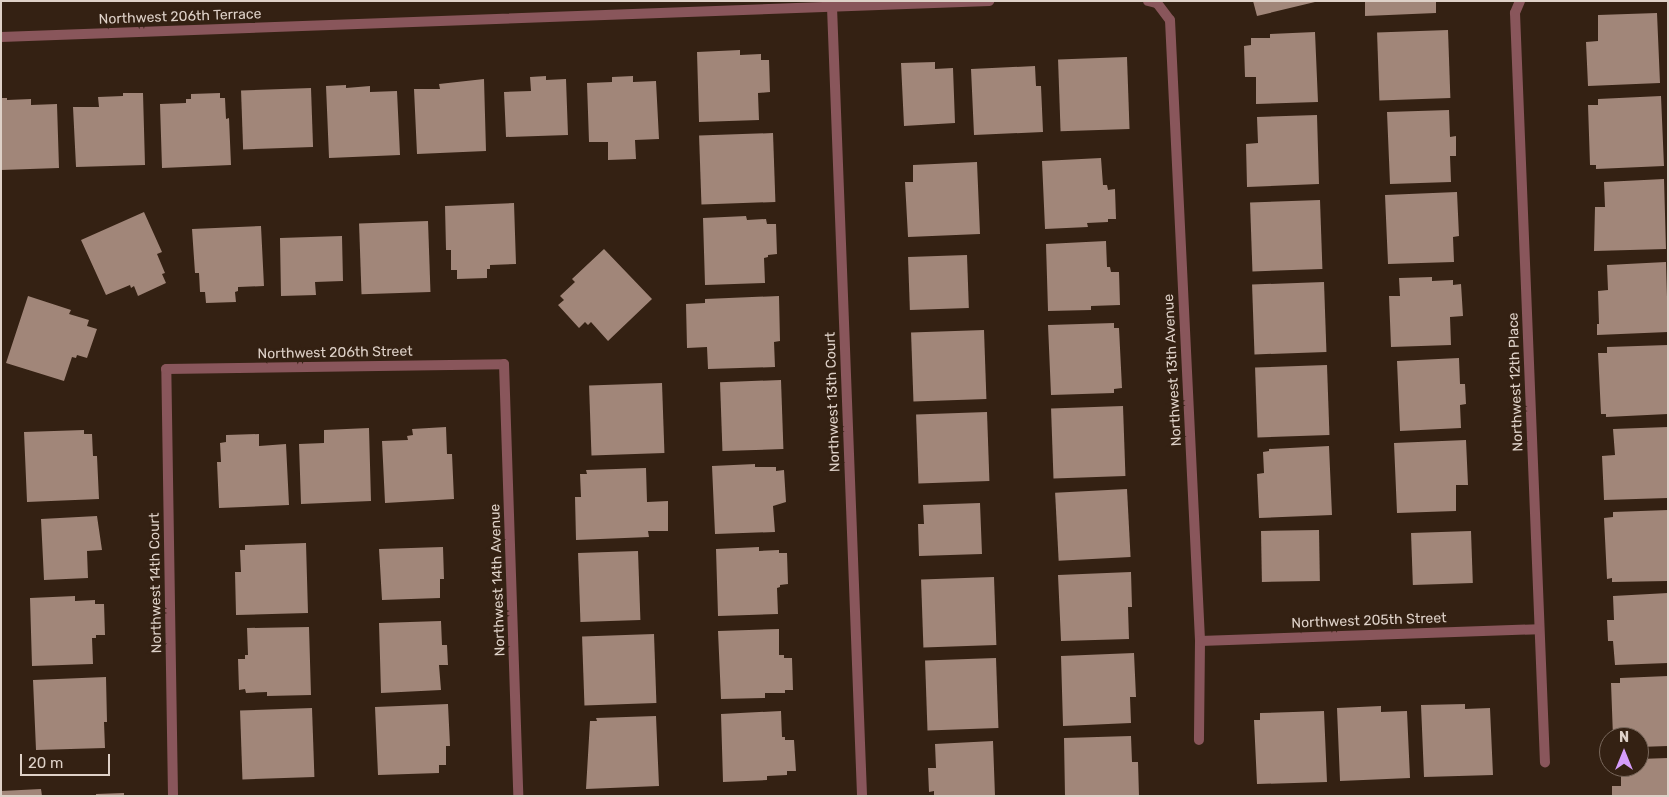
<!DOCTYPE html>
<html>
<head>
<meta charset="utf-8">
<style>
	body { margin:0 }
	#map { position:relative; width:1669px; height:797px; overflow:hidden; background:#342113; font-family:Rubik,sans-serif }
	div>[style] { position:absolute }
	.building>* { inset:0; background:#a18679; transform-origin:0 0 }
	.minor>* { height:10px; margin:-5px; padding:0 5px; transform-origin:5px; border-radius:5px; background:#89565b }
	span { translate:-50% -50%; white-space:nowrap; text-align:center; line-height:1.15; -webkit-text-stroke:5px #342113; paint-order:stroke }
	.street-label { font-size:14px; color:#ded1c8 }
	.frame { position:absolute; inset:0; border:2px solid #ded1c8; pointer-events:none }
	.north { position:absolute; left:1599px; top:727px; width:50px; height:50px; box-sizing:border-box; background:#342113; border:1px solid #78675b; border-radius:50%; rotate:0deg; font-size:14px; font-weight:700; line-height:20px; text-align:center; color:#ded1c8 }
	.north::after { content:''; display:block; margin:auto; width:18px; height:22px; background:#d59cfb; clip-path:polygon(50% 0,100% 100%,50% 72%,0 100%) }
	.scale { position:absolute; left:20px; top:754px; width:90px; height:22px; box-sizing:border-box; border:2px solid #ded1c8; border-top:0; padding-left:6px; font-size:15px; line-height:18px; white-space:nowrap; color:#ded1c8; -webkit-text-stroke:4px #342113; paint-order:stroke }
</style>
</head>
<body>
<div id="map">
	<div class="building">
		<i style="clip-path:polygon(1253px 1px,1315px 1px,1315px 2px,1257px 16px)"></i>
		<i style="clip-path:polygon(1365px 1px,1436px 1px,1436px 13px,1365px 16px)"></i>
		<i style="clip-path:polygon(1657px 13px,1660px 83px,1588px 86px,1586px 42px,1598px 41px,1598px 15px)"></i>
		<i style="left:1448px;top:30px;width:68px;height:71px;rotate:88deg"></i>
		<i style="clip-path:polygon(1315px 32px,1318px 102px,1256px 104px,1256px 77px,1245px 77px,1244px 46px,1251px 45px,1251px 38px,1270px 38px,1270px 34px)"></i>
		<i style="clip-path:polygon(740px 50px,740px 55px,761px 54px,761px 60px,769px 60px,770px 92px,758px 93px,759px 120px,699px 122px,697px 52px)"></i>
		<i style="left:1127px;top:57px;width:72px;height:69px;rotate:88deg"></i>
		<i style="clip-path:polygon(935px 62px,935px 69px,953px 68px,955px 123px,904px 126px,901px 63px)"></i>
		<i style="clip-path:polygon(1035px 66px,1036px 86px,1041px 86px,1043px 132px,974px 135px,971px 69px)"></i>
		<i style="clip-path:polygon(546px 76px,546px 80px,566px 79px,568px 135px,506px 137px,504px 92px,531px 91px,530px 77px)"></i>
		<i style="clip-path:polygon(633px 76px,633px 82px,656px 81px,659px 139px,635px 140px,636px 159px,608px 160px,608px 142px,589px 142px,587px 83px,612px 82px,612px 77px)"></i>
		<i style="clip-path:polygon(484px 79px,486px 151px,417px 154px,414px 89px,440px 89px,439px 84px)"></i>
		<i style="clip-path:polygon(346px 85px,346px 88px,370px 86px,370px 92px,397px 91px,400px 155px,329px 158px,326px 86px)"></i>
		<i style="left:311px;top:88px;width:59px;height:70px;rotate:88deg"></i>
		<i style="clip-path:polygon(123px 93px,143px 93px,145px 165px,76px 167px,73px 107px,99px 107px,98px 97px,123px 96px)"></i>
		<i style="clip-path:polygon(220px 93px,220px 98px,225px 98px,226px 119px,229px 118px,231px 165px,162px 168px,160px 104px,186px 103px,186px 99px,191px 99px,191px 94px)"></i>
		<i style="clip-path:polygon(1661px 96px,1664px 166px,1596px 169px,1596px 165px,1590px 165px,1588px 105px,1598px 105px,1598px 99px)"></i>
		<i style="clip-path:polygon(1px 98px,7px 98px,7px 100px,31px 99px,31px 105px,57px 104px,59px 168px,1px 170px)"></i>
		<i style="clip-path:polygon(1449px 110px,1450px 137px,1456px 136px,1456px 156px,1450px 156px,1451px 182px,1390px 184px,1387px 112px)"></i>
		<i style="clip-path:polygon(1317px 115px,1319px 184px,1247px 187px,1246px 144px,1258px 143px,1257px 117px)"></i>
		<i style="left:773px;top:133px;width:69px;height:74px;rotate:88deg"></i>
		<i style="clip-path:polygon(1101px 158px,1103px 185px,1107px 185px,1108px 190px,1115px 189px,1116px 219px,1108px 219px,1108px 222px,1087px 223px,1088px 227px,1045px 229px,1042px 161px)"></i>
		<i style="clip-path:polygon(977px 162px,980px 234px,908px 237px,905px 182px,913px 182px,913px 165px)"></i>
		<i style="clip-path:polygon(1664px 179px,1666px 249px,1594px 251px,1595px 207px,1605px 207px,1604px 182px)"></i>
		<i style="clip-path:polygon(1457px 192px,1459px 236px,1453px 237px,1454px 262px,1388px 264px,1385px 195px)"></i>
		<i style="left:1320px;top:200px;width:69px;height:70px;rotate:88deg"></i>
		<i style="clip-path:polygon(514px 203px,516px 264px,490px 265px,490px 269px,487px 269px,487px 278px,457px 279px,457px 270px,451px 270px,451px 250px,446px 250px,445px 206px)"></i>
		<i style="clip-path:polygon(144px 212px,162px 252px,157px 254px,165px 273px,162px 274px,166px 283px,138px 296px,134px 286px,131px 288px,130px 285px,106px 295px,81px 240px)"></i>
		<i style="clip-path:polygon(746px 216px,747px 220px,766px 219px,767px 224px,776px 224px,777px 254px,768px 255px,768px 257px,764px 258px,765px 283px,705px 285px,703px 218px)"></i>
		<i style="left:428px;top:221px;width:71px;height:69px;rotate:88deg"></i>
		<i style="clip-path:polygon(261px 226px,264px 286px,238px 287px,238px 291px,235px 292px,236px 302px,206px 303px,205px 292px,200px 292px,199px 273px,195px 273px,192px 229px)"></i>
		<i style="clip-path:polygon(342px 236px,343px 281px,315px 282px,316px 295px,281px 296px,280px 238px)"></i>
		<i style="clip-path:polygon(1106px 241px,1107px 267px,1110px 267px,1111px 272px,1119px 272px,1120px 305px,1091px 306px,1091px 310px,1048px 311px,1046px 244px)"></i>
		<i style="clip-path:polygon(604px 249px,652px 299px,608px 341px,591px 322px,588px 325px,585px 322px,579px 328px,558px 305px,564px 300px,560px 296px,575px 282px,572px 279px)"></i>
		<i style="left:967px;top:255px;width:53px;height:59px;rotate:88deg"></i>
		<i style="clip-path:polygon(1666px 262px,1668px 332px,1597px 335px,1597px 324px,1599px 324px,1598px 291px,1608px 290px,1607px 265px)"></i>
		<i style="clip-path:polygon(1432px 277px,1432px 281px,1453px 280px,1453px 285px,1461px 284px,1463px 316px,1450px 317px,1451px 345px,1391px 347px,1389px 296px,1400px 296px,1399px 278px)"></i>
		<i style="left:1324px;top:282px;width:70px;height:72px;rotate:88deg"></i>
		<i style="clip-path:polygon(28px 296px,71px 310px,69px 314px,89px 320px,87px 326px,97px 329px,87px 358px,77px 355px,76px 358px,72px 357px,64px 381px,6px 363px)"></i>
		<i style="clip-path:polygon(779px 296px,780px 341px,774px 342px,775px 367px,708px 369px,707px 347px,687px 348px,686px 304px,705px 303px,705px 299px)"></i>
		<i style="clip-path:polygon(1114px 323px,1114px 328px,1119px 328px,1122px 388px,1114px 389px,1114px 393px,1051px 395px,1048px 325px)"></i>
		<i style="left:984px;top:330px;width:69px;height:73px;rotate:88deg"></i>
		<i style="clip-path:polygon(1668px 345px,1668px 414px,1606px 417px,1606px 414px,1601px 414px,1598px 353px,1607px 353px,1607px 347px)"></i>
		<i style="clip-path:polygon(1459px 358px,1460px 384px,1465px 384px,1466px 404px,1460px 405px,1461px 428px,1400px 431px,1397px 361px)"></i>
		<i style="left:1327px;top:365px;width:70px;height:72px;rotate:88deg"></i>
		<i style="left:781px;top:380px;width:69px;height:61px;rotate:88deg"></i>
		<i style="left:662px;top:383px;width:70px;height:73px;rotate:88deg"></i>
		<i style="left:1123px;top:406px;width:70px;height:72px;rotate:88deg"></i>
		<i style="left:987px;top:412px;width:69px;height:71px;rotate:88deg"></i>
		<i style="clip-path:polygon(446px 427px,447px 454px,452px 454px,454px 499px,385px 503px,382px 441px,408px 440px,407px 436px,413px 435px,412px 429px)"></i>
		<i style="clip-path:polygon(1668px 427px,1668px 498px,1604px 500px,1602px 456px,1615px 455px,1613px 429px)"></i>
		<i style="clip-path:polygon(369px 428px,371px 501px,301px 504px,299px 444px,324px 443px,324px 430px)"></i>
		<i style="clip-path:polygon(84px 430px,84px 434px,92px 434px,93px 456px,97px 456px,99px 499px,27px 502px,24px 432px)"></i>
		<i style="clip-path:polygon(259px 434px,259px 446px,286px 444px,289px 505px,219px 508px,217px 462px,221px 462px,220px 443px,226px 442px,226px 435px)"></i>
		<i style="clip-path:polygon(1466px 440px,1468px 485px,1456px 485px,1456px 511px,1397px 513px,1394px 443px)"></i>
		<i style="clip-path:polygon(1329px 446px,1332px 515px,1259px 518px,1257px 474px,1264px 473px,1263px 452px,1269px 451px,1269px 449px)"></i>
		<i style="clip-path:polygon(755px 464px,755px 467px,776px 467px,776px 471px,784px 470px,786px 502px,773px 506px,775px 532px,715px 534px,712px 466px)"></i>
		<i style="clip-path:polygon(646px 468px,647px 502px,668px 501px,668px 531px,648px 531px,649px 537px,576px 540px,575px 497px,581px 497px,580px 474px,587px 474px,586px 470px)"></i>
		<i style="left:1127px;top:489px;width:68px;height:72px;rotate:87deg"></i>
		<i style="clip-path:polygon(980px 503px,982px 554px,919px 556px,918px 524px,924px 524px,923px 505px)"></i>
		<i style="clip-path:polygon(1668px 510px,1668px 581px,1612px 582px,1612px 578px,1607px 579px,1604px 518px,1613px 517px,1613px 512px)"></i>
		<i style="clip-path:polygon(97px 516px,102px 550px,87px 551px,88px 578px,44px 580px,41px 519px)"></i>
		<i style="left:1319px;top:530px;width:51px;height:58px;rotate:89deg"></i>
		<i style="left:1471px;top:531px;width:52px;height:60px;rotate:88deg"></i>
		<i style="clip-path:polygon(306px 543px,308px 613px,236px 615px,235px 572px,241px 572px,240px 550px,245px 550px,245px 545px)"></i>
		<i style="clip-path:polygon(443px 547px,444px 579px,440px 579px,440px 598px,382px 600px,379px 549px)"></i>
		<i style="clip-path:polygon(759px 547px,759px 551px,779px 550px,779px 553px,787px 553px,788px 584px,780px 585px,780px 587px,777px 588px,778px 614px,718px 616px,716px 549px)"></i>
		<i style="left:638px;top:551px;width:69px;height:60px;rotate:88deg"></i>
		<i style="clip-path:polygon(1131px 572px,1132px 607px,1128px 607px,1129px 639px,1061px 641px,1058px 575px)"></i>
		<i style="left:994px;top:577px;width:68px;height:73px;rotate:88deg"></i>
		<i style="clip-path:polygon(1668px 593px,1668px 663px,1615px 665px,1613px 641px,1608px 641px,1607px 620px,1614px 620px,1613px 596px)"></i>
		<i style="clip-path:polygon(75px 596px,75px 601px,95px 600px,95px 604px,104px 604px,105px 635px,96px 635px,96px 638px,92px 638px,93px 664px,32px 666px,30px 598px)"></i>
		<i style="clip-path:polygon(441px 621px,442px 645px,447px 645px,448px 665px,439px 665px,441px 690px,381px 693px,379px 623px)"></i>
		<i style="clip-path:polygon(309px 627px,311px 695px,267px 696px,267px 692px,246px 693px,245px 689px,239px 690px,238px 659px,245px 659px,245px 655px,248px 655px,247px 628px)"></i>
		<i style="clip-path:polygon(779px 629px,779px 655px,784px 655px,784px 658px,792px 658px,793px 690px,785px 690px,785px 693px,765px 693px,765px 698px,721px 699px,718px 631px)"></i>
		<i style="left:654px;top:634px;width:69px;height:72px;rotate:88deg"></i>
		<i style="clip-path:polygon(1134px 653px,1136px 697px,1130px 697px,1131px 723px,1063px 726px,1061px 656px)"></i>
		<i style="left:996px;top:658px;width:70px;height:71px;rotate:88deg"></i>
		<i style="clip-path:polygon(1668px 676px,1668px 746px,1639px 747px,1639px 737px,1613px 737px,1611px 683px,1620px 683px,1620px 678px)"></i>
		<i style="clip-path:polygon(106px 677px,107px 722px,104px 722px,105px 748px,36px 750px,33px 680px)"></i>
		<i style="clip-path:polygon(448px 704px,450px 746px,446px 746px,446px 765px,439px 765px,439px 773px,378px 775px,375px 707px)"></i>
		<i style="clip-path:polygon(1465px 704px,1465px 709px,1490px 708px,1493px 775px,1424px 777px,1421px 705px)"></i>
		<i style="clip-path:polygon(1381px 706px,1381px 712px,1407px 711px,1410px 778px,1340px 781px,1337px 708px)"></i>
		<i style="left:312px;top:708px;width:69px;height:72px;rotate:88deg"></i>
		<i style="clip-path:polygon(781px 711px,782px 737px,785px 737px,785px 740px,794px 740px,796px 771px,787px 771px,787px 775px,767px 776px,767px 780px,723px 782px,721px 714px)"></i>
		<i style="clip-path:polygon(1324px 711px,1327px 782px,1257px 784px,1254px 720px,1260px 720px,1260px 713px)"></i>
		<i style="clip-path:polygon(656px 716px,659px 786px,586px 789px,590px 721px,597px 721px,596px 718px)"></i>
		<i style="clip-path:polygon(1131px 736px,1132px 762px,1138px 762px,1139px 796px,1065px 796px,1064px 738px)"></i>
		<i style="clip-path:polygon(993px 741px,995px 796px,934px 796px,934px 791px,929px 792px,928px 768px,936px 768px,935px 744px)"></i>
		<i style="clip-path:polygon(1668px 758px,1668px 796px,1612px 796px,1612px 786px,1621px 786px,1621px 767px,1639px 767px,1639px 759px)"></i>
		<i style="clip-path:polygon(41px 789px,42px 796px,1px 796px,1px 791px)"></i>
		<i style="clip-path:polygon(124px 793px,124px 796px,96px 796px,96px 794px)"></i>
	</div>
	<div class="minor">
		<i style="left:1148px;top:1px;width:9px;rotate:13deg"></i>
		<i style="left:1157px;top:3px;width:21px;rotate:53deg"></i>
		<i style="left:1170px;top:20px;width:622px;rotate:87.23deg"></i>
		<i style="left:1200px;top:641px;width:99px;rotate:90.6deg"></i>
		<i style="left:1520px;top:1px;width:13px;rotate:113deg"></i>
		<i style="left:1515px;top:13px;width:750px;rotate:87.71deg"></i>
		<i style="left:832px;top:7px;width:790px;rotate:87.82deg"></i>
		<i style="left:1px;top:37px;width:989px;rotate:-2.09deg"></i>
		<i style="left:1200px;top:641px;width:339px;rotate:-2deg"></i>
		<i style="left:173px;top:796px;width:427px;rotate:-90.9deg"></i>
		<i style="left:166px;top:369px;width:338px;rotate:-0.8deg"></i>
		<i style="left:504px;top:364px;width:432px;rotate:88.1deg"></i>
	</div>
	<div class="street-label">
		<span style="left:180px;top:17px;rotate:-2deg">Northwest 206th Terrace</span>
		<span style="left:335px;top:353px;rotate:-1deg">Northwest 206th Street</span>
		<span style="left:1173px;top:370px;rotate:-93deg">Northwest 13th Avenue</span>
		<span style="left:1516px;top:382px;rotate:-92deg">Northwest 12th Place</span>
		<span style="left:833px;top:402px;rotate:-92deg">Northwest 13th Court</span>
		<span style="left:498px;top:580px;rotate:-92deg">Northwest 14th Avenue</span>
		<span style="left:156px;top:583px;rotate:-91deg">Northwest 14th Court</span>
		<span style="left:1369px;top:621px;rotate:-2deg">Northwest 205th Street</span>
	</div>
	<div class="frame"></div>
	<div class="north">N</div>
	<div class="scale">20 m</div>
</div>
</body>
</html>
